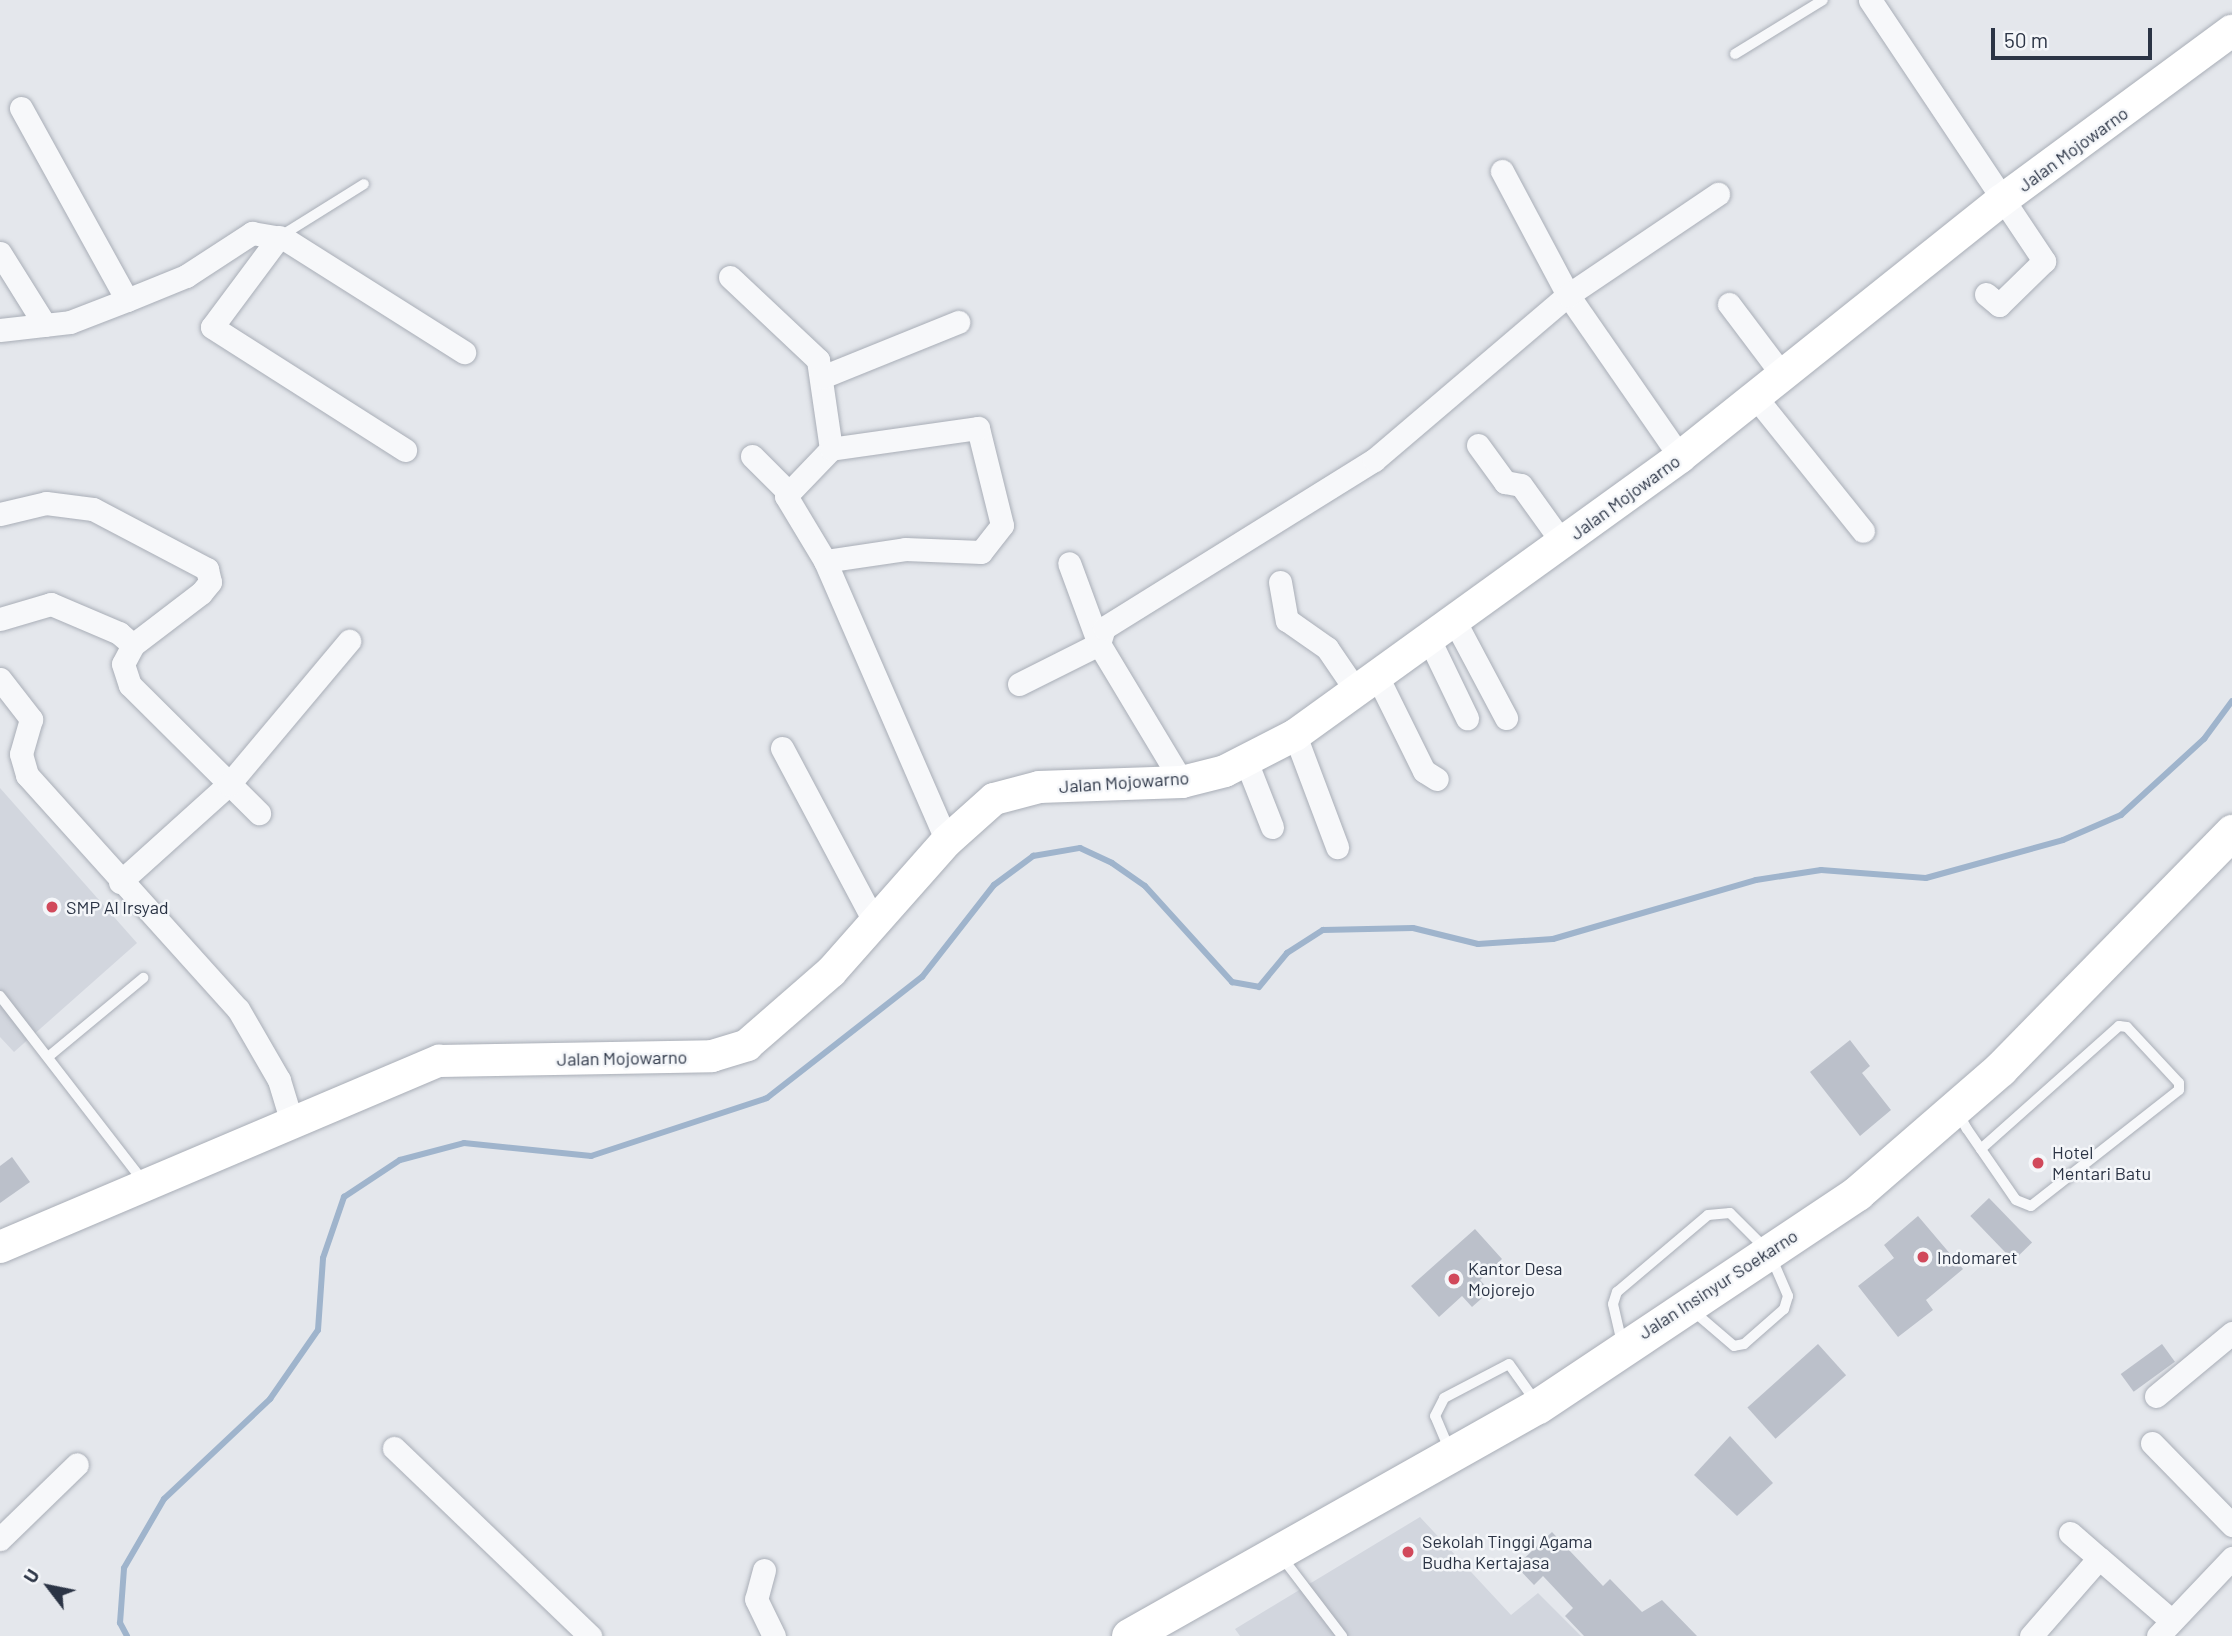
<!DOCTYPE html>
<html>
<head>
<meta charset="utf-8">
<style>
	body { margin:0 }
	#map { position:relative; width:2232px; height:1636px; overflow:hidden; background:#e4e7ec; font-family:Barlow,sans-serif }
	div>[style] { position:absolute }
	.built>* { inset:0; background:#d2d6de }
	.stream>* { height:6px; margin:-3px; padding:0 3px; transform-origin:3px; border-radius:3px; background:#9fb4cc }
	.building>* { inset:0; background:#bbc0ca; transform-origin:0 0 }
	.roads { filter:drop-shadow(0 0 2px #a9aeb7) drop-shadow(0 0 2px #a9aeb7) }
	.lane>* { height:10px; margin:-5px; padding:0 5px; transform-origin:5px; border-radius:5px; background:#f7f8fa }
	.street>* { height:23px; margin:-11.5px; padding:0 11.5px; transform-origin:11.5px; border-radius:11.5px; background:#f7f8fa }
	.secondary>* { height:32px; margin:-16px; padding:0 16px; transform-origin:16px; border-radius:16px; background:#fff }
	.primary>* { height:35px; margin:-17.5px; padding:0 17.5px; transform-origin:17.5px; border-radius:17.5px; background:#fff }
	.dots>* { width:19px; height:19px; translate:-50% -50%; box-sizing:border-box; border:4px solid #f4f6f9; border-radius:50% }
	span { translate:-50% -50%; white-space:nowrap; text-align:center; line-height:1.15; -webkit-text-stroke:5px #f4f6f9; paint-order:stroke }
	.street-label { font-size:18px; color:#2b3445 }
	.poi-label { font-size:18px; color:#2b3445 }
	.left { translate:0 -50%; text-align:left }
	.north { position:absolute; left:14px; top:1552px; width:70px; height:70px; -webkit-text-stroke:5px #f4f6f9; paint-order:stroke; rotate:302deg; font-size:19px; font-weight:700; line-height:28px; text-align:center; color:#2b3445 }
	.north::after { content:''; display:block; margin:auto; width:24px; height:32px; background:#2b3445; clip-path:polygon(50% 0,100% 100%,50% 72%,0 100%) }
	.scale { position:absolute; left:1991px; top:28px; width:161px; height:32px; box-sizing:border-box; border:4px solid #2b3445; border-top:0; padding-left:9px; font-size:21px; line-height:24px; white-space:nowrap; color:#2b3445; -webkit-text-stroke:5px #f4f6f9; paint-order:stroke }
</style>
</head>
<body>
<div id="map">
	<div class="built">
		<i style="clip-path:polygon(0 788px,137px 943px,14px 1052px,0 1037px)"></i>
		<i style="clip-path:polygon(1420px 1517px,1511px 1615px,1538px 1593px,1581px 1636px,1240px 1636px,1235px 1629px)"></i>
	</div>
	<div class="stream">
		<i style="left:127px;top:1636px;width:15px;rotate:-118deg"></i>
		<i style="left:120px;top:1623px;width:55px;rotate:-85.8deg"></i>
		<i style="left:124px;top:1568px;width:80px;rotate:-59.9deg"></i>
		<i style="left:164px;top:1499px;width:146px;rotate:-43.3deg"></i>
		<i style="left:270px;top:1399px;width:84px;rotate:-55.2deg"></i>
		<i style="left:318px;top:1330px;width:72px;rotate:-86deg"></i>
		<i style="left:323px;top:1258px;width:65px;rotate:-71deg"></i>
		<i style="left:344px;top:1197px;width:67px;rotate:-33.5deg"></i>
		<i style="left:400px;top:1160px;width:66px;rotate:-14.9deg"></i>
		<i style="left:464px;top:1143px;width:128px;rotate:5.8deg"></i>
		<i style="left:591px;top:1156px;width:185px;rotate:-18.2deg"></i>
		<i style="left:767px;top:1098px;width:197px;rotate:-38deg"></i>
		<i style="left:922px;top:977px;width:117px;rotate:-52deg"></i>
		<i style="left:994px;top:885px;width:49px;rotate:-36.6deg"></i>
		<i style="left:1033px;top:856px;width:48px;rotate:-9.7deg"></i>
		<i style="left:1080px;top:848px;width:35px;rotate:25deg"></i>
		<i style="left:1112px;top:863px;width:40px;rotate:34.9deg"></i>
		<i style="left:1145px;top:886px;width:130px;rotate:47.8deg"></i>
		<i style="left:1232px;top:982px;width:27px;rotate:10deg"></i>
		<i style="left:1259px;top:987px;width:44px;rotate:-50.5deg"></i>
		<i style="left:1287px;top:953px;width:43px;rotate:-32.6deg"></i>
		<i style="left:1323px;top:930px;width:90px;rotate:-1.3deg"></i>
		<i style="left:1413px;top:928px;width:67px;rotate:13.8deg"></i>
		<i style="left:1478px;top:944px;width:75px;rotate:-3.8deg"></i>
		<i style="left:1553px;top:939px;width:211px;rotate:-16.2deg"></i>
		<i style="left:1756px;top:880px;width:66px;rotate:-8.7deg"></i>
		<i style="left:1821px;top:870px;width:105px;rotate:4.4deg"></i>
		<i style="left:1926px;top:878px;width:142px;rotate:-15.5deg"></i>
		<i style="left:2063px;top:840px;width:63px;rotate:-23.3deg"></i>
		<i style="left:2121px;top:815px;width:113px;rotate:-42.5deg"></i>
		<i style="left:2204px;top:739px;width:47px;rotate:-53.6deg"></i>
	</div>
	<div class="building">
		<i style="clip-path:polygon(1850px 1040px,1870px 1066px,1862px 1073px,1891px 1110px,1860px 1136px,1810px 1072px)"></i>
		<i style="clip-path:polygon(12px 1157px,30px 1182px,0 1203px,0 1166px)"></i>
		<i style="left:1989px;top:1198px;width:62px;height:26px;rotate:46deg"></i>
		<i style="clip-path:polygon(1918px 1216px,1963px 1269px,1926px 1300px,1933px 1310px,1898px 1337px,1858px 1286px,1894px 1258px,1884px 1245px)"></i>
		<i style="clip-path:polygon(1475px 1229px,1502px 1259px,1480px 1280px,1490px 1291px,1472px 1307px,1462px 1296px,1439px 1317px,1411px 1286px)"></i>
		<i style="left:1818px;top:1344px;width:42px;height:95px;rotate:48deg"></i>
		<i style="left:2162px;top:1344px;width:22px;height:51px;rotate:54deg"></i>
		<i style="clip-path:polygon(1730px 1436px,1773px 1483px,1737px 1516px,1694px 1475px)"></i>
		<i style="clip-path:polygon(1552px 1532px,1603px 1586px,1610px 1579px,1642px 1612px,1662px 1600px,1697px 1636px,1584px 1636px,1565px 1616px,1573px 1608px,1543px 1576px,1534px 1585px,1516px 1566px)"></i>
	</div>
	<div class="roads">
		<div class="lane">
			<i style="left:1735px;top:54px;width:103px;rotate:-31.5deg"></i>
			<i style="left:279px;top:237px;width:100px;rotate:-31.9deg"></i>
			<i style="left:0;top:996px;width:234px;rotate:52.3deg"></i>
			<i style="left:48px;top:1057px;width:124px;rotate:-39.7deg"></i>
			<i style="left:1958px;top:1113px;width:18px;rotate:61deg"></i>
			<i style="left:1967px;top:1129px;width:86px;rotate:55.4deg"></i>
			<i style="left:2016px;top:1200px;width:16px;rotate:22deg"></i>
			<i style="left:2031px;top:1206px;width:188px;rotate:-38.1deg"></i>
			<i style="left:2179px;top:1090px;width:7px;rotate:-90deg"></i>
			<i style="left:2179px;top:1083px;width:76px;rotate:-132.9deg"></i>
			<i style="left:2127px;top:1027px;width:8px;rotate:-173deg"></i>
			<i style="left:2119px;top:1026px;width:185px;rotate:138.3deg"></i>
			<i style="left:1622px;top:1343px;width:40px;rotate:-103deg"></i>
			<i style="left:1613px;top:1304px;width:13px;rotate:-72deg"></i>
			<i style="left:1617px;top:1292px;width:119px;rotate:-40.2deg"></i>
			<i style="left:1708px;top:1215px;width:22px;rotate:-5deg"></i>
			<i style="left:1730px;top:1213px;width:55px;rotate:45deg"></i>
			<i style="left:1769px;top:1252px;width:48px;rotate:66.6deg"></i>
			<i style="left:1788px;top:1296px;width:14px;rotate:107deg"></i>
			<i style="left:1784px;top:1309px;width:53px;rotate:138.8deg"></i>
			<i style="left:1744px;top:1344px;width:10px;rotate:169deg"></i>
			<i style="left:1734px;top:1346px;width:55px;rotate:-139.4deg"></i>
			<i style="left:1450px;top:1451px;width:38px;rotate:-113deg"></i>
			<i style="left:1435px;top:1416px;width:20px;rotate:-63deg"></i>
			<i style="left:1444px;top:1398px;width:73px;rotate:-27.6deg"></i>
			<i style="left:1509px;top:1364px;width:47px;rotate:54.6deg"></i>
			<i style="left:1281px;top:1556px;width:101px;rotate:52.7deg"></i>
		</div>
		<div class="street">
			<i style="left:1870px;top:0;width:314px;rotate:56.3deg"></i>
			<i style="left:2044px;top:261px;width:63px;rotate:135.6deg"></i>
			<i style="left:1999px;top:305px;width:17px;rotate:-140deg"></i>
			<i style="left:21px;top:108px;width:219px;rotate:61.1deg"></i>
			<i style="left:1502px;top:171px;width:140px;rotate:62deg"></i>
			<i style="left:1568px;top:295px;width:197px;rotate:55.3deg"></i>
			<i style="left:279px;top:237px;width:112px;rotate:126.7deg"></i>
			<i style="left:212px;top:327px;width:229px;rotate:32.5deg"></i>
			<i style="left:0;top:253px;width:85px;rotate:58deg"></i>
			<i style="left:730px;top:277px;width:121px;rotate:43.3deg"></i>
			<i style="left:818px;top:360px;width:90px;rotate:81.7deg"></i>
			<i style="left:831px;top:449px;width:65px;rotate:133.8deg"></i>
			<i style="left:786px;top:496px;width:76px;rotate:59deg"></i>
			<i style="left:825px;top:561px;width:305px;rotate:66.5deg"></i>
			<i style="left:1729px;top:304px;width:91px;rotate:53deg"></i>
			<i style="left:0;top:330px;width:70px;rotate:-6.5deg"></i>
			<i style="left:70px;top:322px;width:61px;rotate:-21.1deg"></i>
			<i style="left:127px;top:300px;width:64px;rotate:-22.1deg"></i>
			<i style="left:186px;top:276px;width:79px;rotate:-33.1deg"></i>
			<i style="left:252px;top:233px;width:34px;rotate:10deg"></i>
			<i style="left:285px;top:239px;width:212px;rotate:32.3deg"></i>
			<i style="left:822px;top:377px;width:147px;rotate:-22deg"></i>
			<i style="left:1757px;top:399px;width:169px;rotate:51.2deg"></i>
			<i style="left:1478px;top:445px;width:46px;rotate:53.9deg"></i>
			<i style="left:1505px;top:482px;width:16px;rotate:11deg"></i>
			<i style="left:1521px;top:485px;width:70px;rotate:54.3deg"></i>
			<i style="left:752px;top:456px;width:48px;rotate:45deg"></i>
			<i style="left:0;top:514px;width:47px;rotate:-13.4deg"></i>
			<i style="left:46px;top:503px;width:47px;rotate:7.3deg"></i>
			<i style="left:93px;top:509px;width:129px;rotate:27.8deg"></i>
			<i style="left:207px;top:569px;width:13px;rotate:77deg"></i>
			<i style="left:210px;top:582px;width:14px;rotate:129deg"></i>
			<i style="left:201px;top:593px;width:86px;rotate:142.6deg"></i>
			<i style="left:825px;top:561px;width:81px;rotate:-8.5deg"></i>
			<i style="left:905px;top:549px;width:76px;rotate:2.3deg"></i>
			<i style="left:981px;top:552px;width:34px;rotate:-52deg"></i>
			<i style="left:1002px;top:525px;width:100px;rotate:-103.9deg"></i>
			<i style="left:978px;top:428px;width:148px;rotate:171.9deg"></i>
			<i style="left:1280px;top:582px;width:39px;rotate:80deg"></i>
			<i style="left:1287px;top:620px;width:49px;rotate:35deg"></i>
			<i style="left:1327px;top:648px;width:53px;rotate:55.7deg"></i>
			<i style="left:0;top:619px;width:53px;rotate:-16.4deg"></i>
			<i style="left:51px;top:604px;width:74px;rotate:23.1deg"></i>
			<i style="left:119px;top:633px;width:18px;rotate:41deg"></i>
			<i style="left:133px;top:645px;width:21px;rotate:118deg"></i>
			<i style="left:123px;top:664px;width:22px;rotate:72deg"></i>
			<i style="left:130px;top:685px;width:182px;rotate:44.8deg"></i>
			<i style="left:1454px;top:620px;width:111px;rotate:62deg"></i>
			<i style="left:1429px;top:639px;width:88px;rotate:64.3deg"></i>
			<i style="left:1377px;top:676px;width:106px;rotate:63.7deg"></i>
			<i style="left:1424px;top:771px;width:15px;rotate:32deg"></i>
			<i style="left:0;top:679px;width:51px;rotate:52.2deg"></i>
			<i style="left:31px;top:719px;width:36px;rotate:106deg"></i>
			<i style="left:21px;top:754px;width:22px;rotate:74deg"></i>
			<i style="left:27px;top:775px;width:315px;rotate:48deg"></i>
			<i style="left:238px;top:1009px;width:82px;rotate:60deg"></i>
			<i style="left:279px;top:1080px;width:48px;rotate:73.1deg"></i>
			<i style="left:1019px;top:684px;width:89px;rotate:-26.6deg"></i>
			<i style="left:1099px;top:644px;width:86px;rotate:-110.3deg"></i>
			<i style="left:1295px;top:735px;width:120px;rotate:69.4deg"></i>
			<i style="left:782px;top:748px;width:200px;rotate:62deg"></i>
			<i style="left:1246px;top:761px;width:71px;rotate:68.5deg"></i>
			<i style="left:1182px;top:782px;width:161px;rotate:-121deg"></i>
			<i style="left:1099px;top:644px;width:17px;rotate:-73deg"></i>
			<i style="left:1104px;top:628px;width:318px;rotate:-31.9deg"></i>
			<i style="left:1374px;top:460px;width:255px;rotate:-40.4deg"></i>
			<i style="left:1568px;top:295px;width:181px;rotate:-34deg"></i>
			<i style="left:120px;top:882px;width:147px;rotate:-42deg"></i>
			<i style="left:229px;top:784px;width:187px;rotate:-50deg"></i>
			<i style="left:2156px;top:1396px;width:99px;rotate:-39.7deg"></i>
			<i style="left:2152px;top:1443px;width:115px;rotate:45.7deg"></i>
			<i style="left:394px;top:1448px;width:272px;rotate:43.8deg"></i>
			<i style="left:2070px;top:1533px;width:38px;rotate:41deg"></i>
			<i style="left:0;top:1539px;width:107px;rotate:-44.2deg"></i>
			<i style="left:764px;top:1570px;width:30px;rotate:105deg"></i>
			<i style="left:756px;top:1599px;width:41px;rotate:64.1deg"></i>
			<i style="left:2031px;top:1636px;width:103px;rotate:-48.9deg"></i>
			<i style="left:2099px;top:1558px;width:96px;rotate:40.8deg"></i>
			<i style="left:2158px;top:1636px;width:108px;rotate:-46.5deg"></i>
		</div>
		<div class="secondary">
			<i style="left:0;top:1247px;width:477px;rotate:-23deg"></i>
			<i style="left:439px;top:1061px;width:273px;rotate:-1deg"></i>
			<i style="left:712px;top:1056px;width:37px;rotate:-17deg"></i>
			<i style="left:747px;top:1045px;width:111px;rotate:-41deg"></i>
			<i style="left:831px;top:972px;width:175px;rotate:-48.5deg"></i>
			<i style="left:947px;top:841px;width:63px;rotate:-41.8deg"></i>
			<i style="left:994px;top:799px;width:47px;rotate:-14.9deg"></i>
			<i style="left:1039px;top:787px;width:143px;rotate:-2deg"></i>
			<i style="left:1182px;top:782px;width:44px;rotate:-14.3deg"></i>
			<i style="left:1225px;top:771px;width:79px;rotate:-27.2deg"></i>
			<i style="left:1295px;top:735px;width:475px;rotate:-35.8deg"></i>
			<i style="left:1680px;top:457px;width:411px;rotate:-38.6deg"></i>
			<i style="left:2001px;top:201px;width:287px;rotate:-36.4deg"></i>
		</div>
		<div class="primary">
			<i style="left:1129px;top:1636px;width:469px;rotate:-29.4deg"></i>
			<i style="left:1538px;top:1406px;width:384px;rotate:-33.7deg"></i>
			<i style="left:1857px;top:1193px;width:189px;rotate:-40.9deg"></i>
			<i style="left:2000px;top:1069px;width:332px;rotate:-45.6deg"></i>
		</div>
	</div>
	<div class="dots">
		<i style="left:52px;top:907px;background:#d1495b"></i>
		<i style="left:2038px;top:1163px;background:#d1495b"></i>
		<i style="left:1923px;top:1257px;background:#d1495b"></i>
		<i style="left:1454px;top:1279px;background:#d1495b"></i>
		<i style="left:1408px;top:1552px;background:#d1495b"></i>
	</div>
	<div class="street-label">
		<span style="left:2073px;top:149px;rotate:-36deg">Jalan Mojowarno</span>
		<span style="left:1625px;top:497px;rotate:-36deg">Jalan Mojowarno</span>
		<span style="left:1124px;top:782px;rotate:-4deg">Jalan Mojowarno</span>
		<span style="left:622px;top:1058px;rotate:-1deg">Jalan Mojowarno</span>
		<span style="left:1718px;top:1284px;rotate:-33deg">Jalan Insinyur Soekarno</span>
	</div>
	<div class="poi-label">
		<span class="left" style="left:66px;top:907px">SMP Al Irsyad</span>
		<span class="left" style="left:2052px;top:1163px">Hotel<br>Mentari Batu</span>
		<span class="left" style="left:1937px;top:1257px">Indomaret</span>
		<span class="left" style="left:1468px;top:1279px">Kantor Desa<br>Mojorejo</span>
		<span class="left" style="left:1422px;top:1552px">Sekolah Tinggi Agama<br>Budha Kertajasa</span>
	</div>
	<div class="north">U</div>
	<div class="scale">50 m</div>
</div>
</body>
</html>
